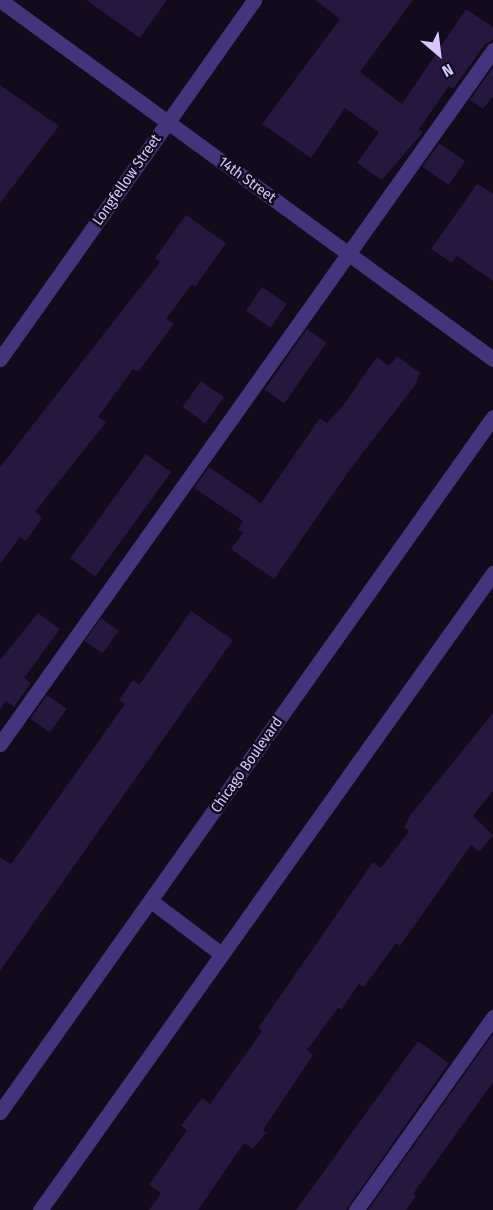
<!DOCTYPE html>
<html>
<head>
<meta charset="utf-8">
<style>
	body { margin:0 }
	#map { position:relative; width:493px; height:1210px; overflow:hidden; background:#110b1c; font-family:"Fira Sans Condensed",sans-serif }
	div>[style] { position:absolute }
	.building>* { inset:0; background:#25173d; transform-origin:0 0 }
	.service>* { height:15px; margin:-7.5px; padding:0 7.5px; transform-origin:7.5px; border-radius:7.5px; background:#43357c }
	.minor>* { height:15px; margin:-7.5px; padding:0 7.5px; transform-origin:7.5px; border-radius:7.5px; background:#43357c }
	.tertiary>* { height:15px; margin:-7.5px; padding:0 7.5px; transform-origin:7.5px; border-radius:7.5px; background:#43357c }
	span { translate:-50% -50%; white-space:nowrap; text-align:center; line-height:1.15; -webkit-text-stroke:5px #110b1c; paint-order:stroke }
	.street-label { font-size:15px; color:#d5c6ff }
	.north { position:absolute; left:409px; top:24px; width:60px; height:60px; -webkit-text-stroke:4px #110b1c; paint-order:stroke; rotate:152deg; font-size:16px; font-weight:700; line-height:24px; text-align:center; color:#d5c6ff }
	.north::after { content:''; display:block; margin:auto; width:21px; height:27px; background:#d5c6ff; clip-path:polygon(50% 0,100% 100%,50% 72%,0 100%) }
</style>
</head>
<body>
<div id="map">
	<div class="building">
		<i style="clip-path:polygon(86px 0,167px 0,140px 38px)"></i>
		<i style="clip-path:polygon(315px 0,413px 0,360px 72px,402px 104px,466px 9px,493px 27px,493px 40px,485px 44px,453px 89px,449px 86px,419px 129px,423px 132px,382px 180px,357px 163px,379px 132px,345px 108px,311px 158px,262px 124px,340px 19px)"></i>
		<i style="clip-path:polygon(493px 67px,493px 96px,483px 109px,470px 100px)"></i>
		<i style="clip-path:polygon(0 85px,59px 126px,0 203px)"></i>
		<i style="left:439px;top:143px;width:32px;height:29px;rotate:35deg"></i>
		<i style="clip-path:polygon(477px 184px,493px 194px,493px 281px,457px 256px,452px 263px,431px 249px)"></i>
		<i style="clip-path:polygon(186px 215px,226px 243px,195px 287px,192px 284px,166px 319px,174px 324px,138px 372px,133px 369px,98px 417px,106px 422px,35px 512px,42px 518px,26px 541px,20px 537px,0 564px,0 467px,160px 262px,155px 258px)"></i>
		<i style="left:262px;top:287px;width:30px;height:29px;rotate:34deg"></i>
		<i style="left:307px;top:329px;width:24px;height:74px;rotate:35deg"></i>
		<i style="clip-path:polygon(397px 356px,420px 373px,416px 384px,351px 468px,274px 579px,231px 549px,243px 533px,238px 529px,243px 521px,194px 488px,209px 467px,261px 503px,320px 418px,327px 423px,342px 407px,377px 357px,389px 366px)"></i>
		<i style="left:201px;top:381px;width:28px;height:32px;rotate:35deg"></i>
		<i style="left:146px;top:454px;width:31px;height:129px;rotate:36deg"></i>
		<i style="clip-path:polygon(191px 611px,233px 640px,0 971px,0 857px,11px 864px,125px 704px,119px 700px,133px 680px,139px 685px)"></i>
		<i style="clip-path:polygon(38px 613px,60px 629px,24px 678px,31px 683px,14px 707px,6px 701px,0 710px,0 660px)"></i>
		<i style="left:101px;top:618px;width:22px;height:28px;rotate:36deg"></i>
		<i style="left:47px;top:695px;width:24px;height:29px;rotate:35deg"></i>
		<i style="clip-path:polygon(493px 713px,493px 791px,473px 816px,493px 835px,479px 852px,471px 845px,400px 946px,396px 943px,364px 987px,359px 984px,341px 1010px,338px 1008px,307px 1050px,313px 1055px,263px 1130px,266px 1133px,253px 1149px,244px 1143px,198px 1210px,149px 1210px,161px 1193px,149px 1185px,187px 1130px,181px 1126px,202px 1098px,210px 1104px,262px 1031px,258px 1028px,373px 862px,381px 868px,409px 831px,404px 827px,411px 814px)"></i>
		<i style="clip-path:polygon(493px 1034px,493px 1082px,413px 1194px,416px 1196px,406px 1210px,368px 1210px)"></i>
		<i style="clip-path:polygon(418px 1041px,449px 1063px,346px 1210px,296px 1210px)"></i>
	</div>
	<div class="service">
		<i style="left:0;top:744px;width:851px;rotate:-54.61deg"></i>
		<i style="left:356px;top:1210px;width:237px;rotate:-54.6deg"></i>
	</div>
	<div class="minor">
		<i style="left:0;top:359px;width:440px;rotate:-54.7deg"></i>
	</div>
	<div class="tertiary">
		<i style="left:0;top:0;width:610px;rotate:36.06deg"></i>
		<i style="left:151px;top:901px;width:86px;rotate:37deg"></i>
		<i style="left:0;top:1112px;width:852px;rotate:-54.65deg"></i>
		<i style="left:40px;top:1210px;width:782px;rotate:-54.58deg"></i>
	</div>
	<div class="street-label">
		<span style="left:127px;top:180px;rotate:-55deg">Longfellow Street</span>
		<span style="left:247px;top:180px;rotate:36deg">14th Street</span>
		<span style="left:247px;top:765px;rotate:-55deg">Chicago Boulevard</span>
	</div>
	<div class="north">N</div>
</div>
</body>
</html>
